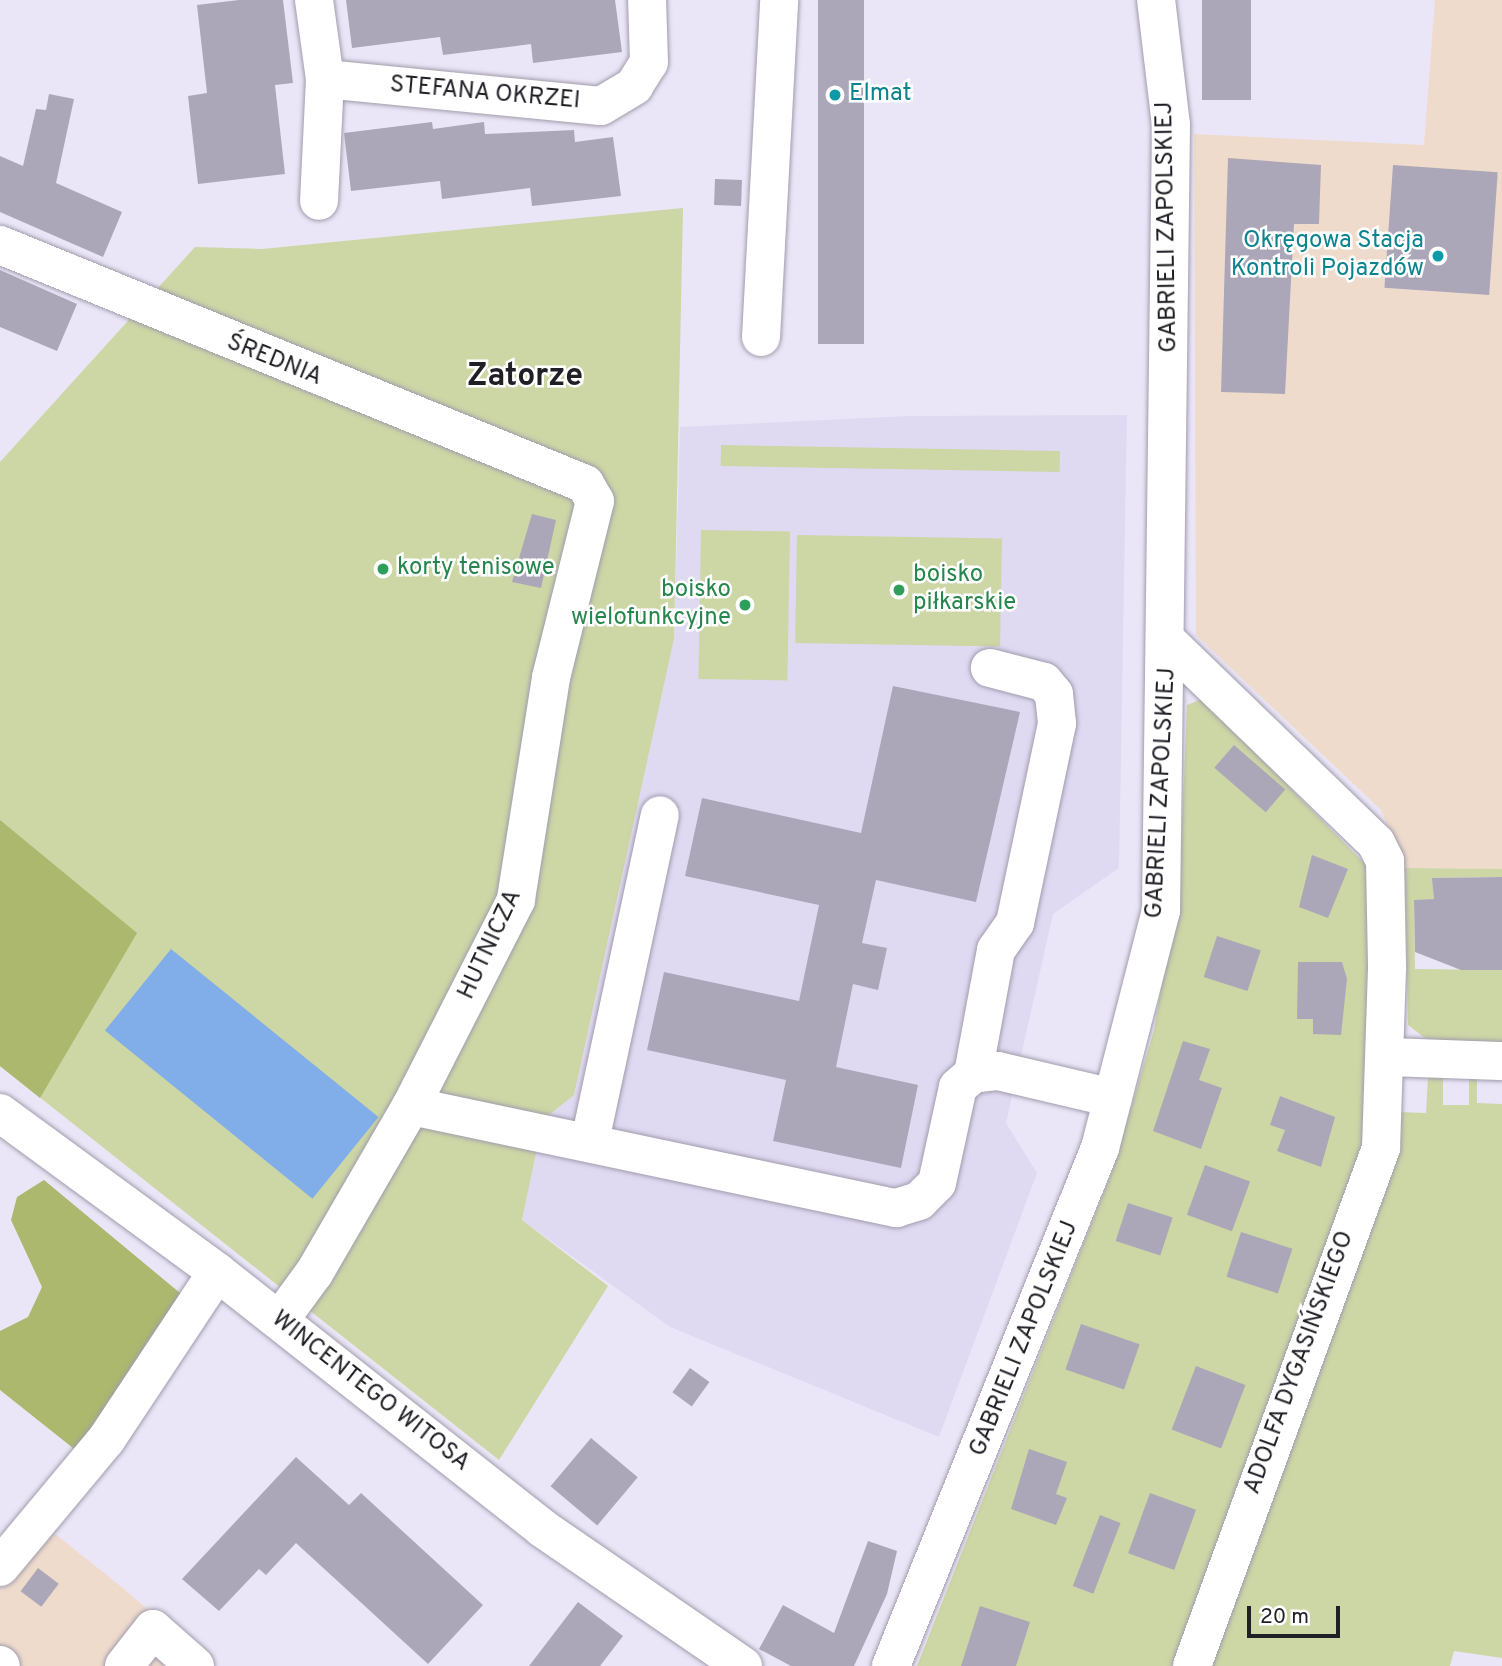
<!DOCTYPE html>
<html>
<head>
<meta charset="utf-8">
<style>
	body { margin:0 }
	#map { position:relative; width:1502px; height:1666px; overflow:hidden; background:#ebe6f7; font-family:Overpass,sans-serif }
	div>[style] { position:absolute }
	.built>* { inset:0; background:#e0d9f2 }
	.industrial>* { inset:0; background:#efdbcc }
	.green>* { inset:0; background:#cdd6a5; transform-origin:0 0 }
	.forest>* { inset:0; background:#abb86d }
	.water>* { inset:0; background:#81aee9; transform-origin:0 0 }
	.building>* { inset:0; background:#aca7b8; transform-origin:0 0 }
	.roads { filter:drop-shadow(0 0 2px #a19cad) drop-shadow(0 0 2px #a19cad) }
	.minor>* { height:38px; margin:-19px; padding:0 19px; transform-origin:19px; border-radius:19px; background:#fff }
	.dots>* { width:19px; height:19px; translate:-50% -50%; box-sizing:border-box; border:4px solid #fff; border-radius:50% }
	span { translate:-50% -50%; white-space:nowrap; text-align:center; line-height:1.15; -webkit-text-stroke:5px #fff; paint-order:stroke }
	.street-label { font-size:24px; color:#211f26 }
	.culture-label { font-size:24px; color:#0d838f }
	.left { translate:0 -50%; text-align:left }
	.right { translate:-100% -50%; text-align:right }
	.leisure-label { font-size:24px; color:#27864d }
	.district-label { font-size:32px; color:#211f26; font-weight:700 }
	.scale { position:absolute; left:1247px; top:1606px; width:93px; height:32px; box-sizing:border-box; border:4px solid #211f26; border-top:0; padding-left:9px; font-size:21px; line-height:24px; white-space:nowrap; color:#211f26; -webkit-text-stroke:5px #fff; paint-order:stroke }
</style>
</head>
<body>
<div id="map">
	<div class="built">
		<i style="clip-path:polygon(1127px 415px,1119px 868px,1053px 914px,1006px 1123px,1037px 1173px,939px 1437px,670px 1327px,522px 1220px,543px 1120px,574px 1095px,674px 639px,680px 427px,908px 416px)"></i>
	</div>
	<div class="industrial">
		<i style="clip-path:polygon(1435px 0,1502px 0,1502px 869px,1394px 868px,1392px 837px,1381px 810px,1196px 635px,1194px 134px,1424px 145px)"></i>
		<i style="clip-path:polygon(30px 1514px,118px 1584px,214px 1666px,0 1666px,0 1551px)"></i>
	</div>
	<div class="green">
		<i style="clip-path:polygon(683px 208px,674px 639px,574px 1095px,543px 1120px,522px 1220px,608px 1286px,499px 1460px,0 1066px,0 462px,195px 247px,262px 249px)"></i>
		<i style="left:721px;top:445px;width:339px;height:21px;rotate:1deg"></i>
		<i style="left:701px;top:530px;width:89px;height:149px;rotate:1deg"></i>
		<i style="left:797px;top:535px;width:205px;height:108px;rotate:1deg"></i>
		<i style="clip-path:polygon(1202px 699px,1375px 874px,1371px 1130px,1172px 1666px,917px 1666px,1113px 1169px,1154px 1030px,1180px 879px,1187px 705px)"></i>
		<i style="clip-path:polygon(1405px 868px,1502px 869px,1502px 877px,1433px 878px,1434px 899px,1414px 901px,1415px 969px,1502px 970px,1502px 1042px,1429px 1041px,1408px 1025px)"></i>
		<i style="clip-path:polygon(1428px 1077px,1443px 1077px,1443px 1105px,1469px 1105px,1469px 1078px,1477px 1079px,1477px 1103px,1502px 1104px,1502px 1658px,1454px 1651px,1450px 1666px,1202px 1666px,1398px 1112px,1426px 1113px)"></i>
	</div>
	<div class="forest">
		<i style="clip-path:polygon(0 820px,137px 933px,40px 1098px,0 1066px)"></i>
		<i style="clip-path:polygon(44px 1180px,186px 1298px,78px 1452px,0 1390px,0 1331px,28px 1317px,42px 1287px,11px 1220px,17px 1197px)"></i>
	</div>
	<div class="water">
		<i style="left:171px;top:949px;width:267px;height:105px;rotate:39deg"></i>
	</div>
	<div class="building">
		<i style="clip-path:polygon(239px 0,283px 0,293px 83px,275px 85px,285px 174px,198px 184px,188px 96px,207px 93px,197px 5px)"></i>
		<i style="clip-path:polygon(346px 0,615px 0,622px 52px,533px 63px,531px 44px,443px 55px,440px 37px,352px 48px)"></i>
		<i style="left:818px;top:0;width:46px;height:344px"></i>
		<i style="left:1202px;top:0;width:49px;height:100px"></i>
		<i style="clip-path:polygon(49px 94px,74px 99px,56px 183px,122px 212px,103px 257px,0 212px,0 156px,23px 166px,36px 109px,46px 110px)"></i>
		<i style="clip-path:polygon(432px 122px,433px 129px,484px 122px,485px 134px,574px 130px,575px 142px,613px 137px,621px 196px,532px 206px,530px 188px,442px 199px,440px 181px,351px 191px,344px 133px)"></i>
		<i style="clip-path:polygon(1228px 158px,1321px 165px,1319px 224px,1294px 224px,1285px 394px,1221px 392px)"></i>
		<i style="left:1393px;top:165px;width:105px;height:123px;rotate:4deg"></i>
		<i style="left:715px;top:179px;width:27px;height:26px;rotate:2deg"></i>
		<i style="clip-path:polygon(0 270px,77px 304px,57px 351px,0 327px)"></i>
		<i style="clip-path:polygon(532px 514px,556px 520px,541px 588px,512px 582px)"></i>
		<i style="clip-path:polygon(893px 686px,1020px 712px,976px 902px,876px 880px,862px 943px,887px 948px,878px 990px,853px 984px,836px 1067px,918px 1085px,901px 1168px,773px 1141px,786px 1080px,647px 1050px,664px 972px,799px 1001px,819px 905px,685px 876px,702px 798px,861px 833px)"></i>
		<i style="left:1234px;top:745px;width:68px;height:30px;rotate:41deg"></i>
		<i style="clip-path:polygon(1312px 855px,1348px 869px,1328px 918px,1299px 907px)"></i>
		<i style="clip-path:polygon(1502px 877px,1502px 970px,1461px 970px,1415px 952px,1414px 900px,1434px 899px,1432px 878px)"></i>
		<i style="left:1217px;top:936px;width:46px;height:43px;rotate:18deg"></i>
		<i style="clip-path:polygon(1298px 962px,1342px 962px,1347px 979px,1341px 1035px,1313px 1034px,1313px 1019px,1297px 1019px)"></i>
		<i style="clip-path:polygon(1183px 1041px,1210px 1049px,1199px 1080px,1222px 1088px,1201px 1149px,1153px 1131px)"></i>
		<i style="clip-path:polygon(1280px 1096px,1335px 1117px,1321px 1167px,1277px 1151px,1285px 1130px,1270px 1125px)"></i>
		<i style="left:1205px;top:1165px;width:48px;height:53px;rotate:20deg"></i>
		<i style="left:1128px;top:1203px;width:47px;height:40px;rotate:18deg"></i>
		<i style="left:1241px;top:1232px;width:54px;height:47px;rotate:18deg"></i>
		<i style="left:1081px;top:1324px;width:62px;height:48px;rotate:19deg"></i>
		<i style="left:1196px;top:1366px;width:53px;height:68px;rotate:21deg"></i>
		<i style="left:690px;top:1368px;width:24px;height:30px;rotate:36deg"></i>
		<i style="left:591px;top:1438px;width:61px;height:63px;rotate:40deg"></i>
		<i style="clip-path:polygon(1029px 1449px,1067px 1462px,1056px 1494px,1067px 1498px,1056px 1525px,1011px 1509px)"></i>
		<i style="clip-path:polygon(296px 1457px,349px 1505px,361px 1493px,483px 1605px,428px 1664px,296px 1543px,266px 1575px,259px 1569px,219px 1611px,182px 1579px)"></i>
		<i style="left:1150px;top:1493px;width:49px;height:64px;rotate:20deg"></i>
		<i style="left:1100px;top:1515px;width:22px;height:76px;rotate:21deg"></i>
		<i style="clip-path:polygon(868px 1541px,897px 1551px,887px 1594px,854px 1666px,791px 1666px,759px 1649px,783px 1605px,834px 1633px)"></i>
		<i style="left:38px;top:1568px;width:26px;height:29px;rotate:37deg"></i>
		<i style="clip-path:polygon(578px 1602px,623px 1636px,600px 1666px,529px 1666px)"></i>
		<i style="clip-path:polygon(980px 1606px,1030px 1622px,1016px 1666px,961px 1666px)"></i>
	</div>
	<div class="roads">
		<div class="minor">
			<i style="left:314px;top:0;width:80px;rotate:82.1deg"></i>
			<i style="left:325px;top:79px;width:122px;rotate:92.8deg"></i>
			<i style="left:325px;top:79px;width:277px;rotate:5.6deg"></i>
			<i style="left:601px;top:106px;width:39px;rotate:-31deg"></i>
			<i style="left:634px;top:86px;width:28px;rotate:-58deg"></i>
			<i style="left:649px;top:62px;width:62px;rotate:-91.8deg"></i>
			<i style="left:0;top:245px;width:632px;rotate:22.22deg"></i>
			<i style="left:585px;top:484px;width:20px;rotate:60deg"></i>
			<i style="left:595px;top:501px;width:182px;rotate:104deg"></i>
			<i style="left:551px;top:678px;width:225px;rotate:99deg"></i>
			<i style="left:516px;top:900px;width:231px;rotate:117deg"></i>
			<i style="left:411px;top:1106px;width:193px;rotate:120.1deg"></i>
			<i style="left:314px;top:1273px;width:59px;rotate:126.1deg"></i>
			<i style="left:761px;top:337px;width:337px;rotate:-86.9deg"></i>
			<i style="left:1169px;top:643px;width:288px;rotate:44deg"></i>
			<i style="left:1376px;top:843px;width:20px;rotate:63deg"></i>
			<i style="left:1385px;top:861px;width:107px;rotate:88.9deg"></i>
			<i style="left:1387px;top:968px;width:180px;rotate:91.9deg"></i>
			<i style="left:1381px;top:1148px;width:551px;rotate:110.05deg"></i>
			<i style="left:1387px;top:1057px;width:115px;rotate:2deg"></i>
			<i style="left:973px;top:1074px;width:126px;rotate:-79.5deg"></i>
			<i style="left:996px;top:950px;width:33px;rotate:-55deg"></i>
			<i style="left:1015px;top:923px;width:204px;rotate:-78.1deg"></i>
			<i style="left:1057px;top:723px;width:29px;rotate:-96deg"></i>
			<i style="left:1054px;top:694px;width:16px;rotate:-130deg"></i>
			<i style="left:1044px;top:682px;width:56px;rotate:-165.5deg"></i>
			<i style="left:411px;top:1106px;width:496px;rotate:11.9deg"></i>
			<i style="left:896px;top:1208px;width:24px;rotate:-17deg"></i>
			<i style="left:919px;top:1201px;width:25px;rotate:-45deg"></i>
			<i style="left:937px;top:1183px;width:98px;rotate:-77.7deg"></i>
			<i style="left:958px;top:1087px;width:20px;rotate:-41deg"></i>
			<i style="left:973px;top:1074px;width:25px;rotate:-7deg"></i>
			<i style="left:998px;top:1071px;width:118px;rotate:13.2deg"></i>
			<i style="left:0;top:1113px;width:269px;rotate:36.2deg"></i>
			<i style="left:217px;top:1272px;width:414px;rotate:38.2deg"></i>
			<i style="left:542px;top:1528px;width:244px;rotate:34.5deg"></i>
			<i style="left:590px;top:1141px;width:333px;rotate:-77.9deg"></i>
			<i style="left:0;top:1567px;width:165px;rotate:-50.2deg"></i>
			<i style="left:106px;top:1440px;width:201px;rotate:-56.5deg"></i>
			<i style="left:0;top:1665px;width:1px;rotate:45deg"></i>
			<i style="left:124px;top:1666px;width:47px;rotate:-51.9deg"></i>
			<i style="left:153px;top:1629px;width:56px;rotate:41.4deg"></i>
			<i style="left:891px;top:1666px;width:559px;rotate:-68.03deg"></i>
			<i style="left:1100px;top:1148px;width:245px;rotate:-75.6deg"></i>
			<i style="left:1161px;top:911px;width:786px;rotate:-89.27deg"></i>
			<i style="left:1171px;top:125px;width:126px;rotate:-96.8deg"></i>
		</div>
	</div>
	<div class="dots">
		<i style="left:835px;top:95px;background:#0f9aa8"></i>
		<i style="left:1438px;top:256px;background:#0f9aa8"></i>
		<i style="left:383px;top:569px;background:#2e9e5b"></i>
		<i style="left:899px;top:590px;background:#2e9e5b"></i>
		<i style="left:745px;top:605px;background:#2e9e5b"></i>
	</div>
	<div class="street-label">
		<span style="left:485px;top:94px;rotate:5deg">STEFANA OKRZEI</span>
		<span style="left:1168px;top:227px;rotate:-91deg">GABRIELI ZAPOLSKIEJ</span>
		<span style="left:274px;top:361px;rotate:22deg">ŚREDNIA</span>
		<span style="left:1162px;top:793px;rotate:-87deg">GABRIELI ZAPOLSKIEJ</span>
		<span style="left:491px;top:945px;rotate:-65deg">HUTNICZA</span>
		<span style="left:1025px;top:1339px;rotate:-68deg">GABRIELI ZAPOLSKIEJ</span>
		<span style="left:1300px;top:1363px;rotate:-70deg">ADOLFA DYGASIŃSKIEGO</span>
		<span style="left:370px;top:1392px;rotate:38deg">WINCENTEGO WITOSA</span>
	</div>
	<div class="culture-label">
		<span class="left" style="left:849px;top:95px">Elmat</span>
		<span class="right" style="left:1424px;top:256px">Okręgowa Stacja<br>Kontroli Pojazdów</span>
	</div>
	<div class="leisure-label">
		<span class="left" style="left:397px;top:569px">korty tenisowe</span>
		<span class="left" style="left:913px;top:590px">boisko<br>piłkarskie</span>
		<span class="right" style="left:731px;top:605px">boisko<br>wielofunkcyjne</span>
	</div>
	<div class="district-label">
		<span style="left:525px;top:377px">Zatorze</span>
	</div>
	<div class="scale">20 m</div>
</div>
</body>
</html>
